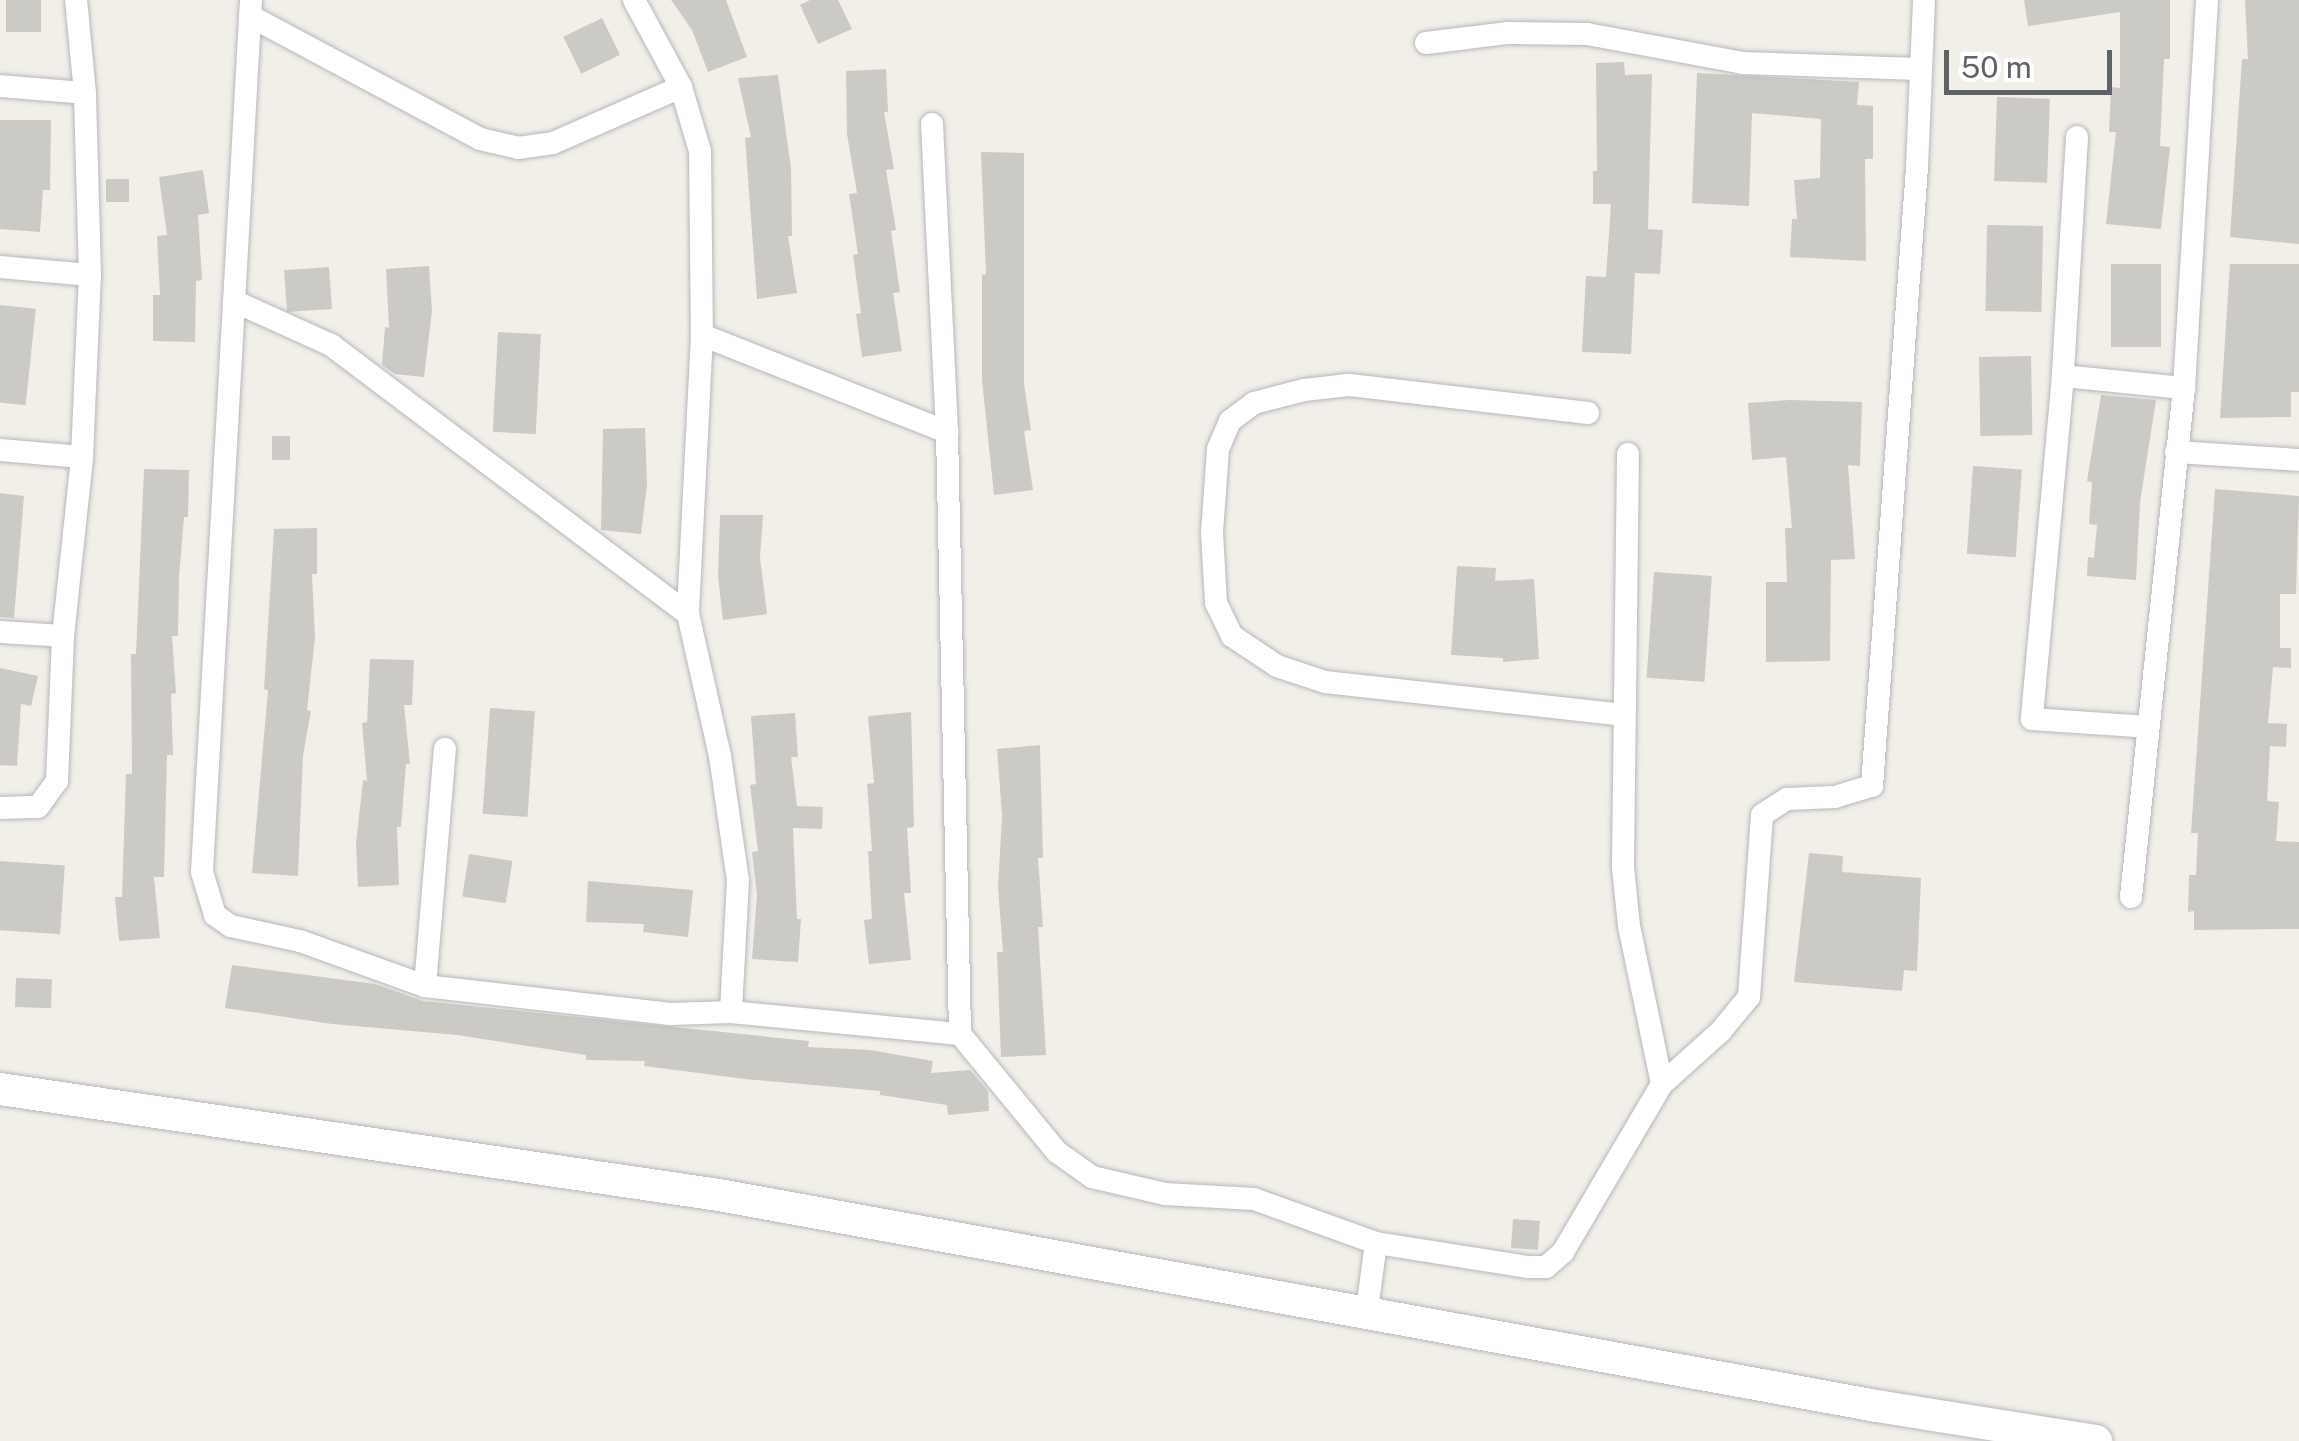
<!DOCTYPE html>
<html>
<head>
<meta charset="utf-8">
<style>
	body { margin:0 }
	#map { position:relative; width:2299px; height:1441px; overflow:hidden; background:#f1efe8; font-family:"Public Sans",sans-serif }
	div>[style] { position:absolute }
	.building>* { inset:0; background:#cccac5; transform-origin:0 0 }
	.roads { filter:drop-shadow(0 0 2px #b5b8bc) drop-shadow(0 0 2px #b5b8bc) }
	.minor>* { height:22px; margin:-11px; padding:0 11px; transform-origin:11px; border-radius:11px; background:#fff }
	.secondary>* { height:32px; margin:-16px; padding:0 16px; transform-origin:16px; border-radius:16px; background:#fff }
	span { translate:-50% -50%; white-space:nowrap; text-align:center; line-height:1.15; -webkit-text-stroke:9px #fff; paint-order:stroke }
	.scale { position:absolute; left:1944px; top:50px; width:168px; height:45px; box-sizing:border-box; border:5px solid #5f6368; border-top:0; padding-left:12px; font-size:30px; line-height:35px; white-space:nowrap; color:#5f6368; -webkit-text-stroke:8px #fff; paint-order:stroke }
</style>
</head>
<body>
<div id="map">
	<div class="building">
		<i style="left:6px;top:0;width:35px;height:32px"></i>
		<i style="clip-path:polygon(671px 0,726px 0,747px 57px,708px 72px,692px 30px)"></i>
		<i style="clip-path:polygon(810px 0,838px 0,852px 29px,818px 44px,800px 5px)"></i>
		<i style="clip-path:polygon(2024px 0,2170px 0,2170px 59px,2164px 59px,2160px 146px,2170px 147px,2161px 229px,2106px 224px,2116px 132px,2109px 132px,2111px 87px,2120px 88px,2120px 12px,2028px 26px)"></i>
		<i style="clip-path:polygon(2245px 0,2299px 0,2299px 244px,2230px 237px,2242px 59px,2248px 59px)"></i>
		<i style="left:602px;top:18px;width:41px;height:43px;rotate:64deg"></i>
		<i style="clip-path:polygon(1624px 62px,1625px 75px,1652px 74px,1648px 229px,1663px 230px,1660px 274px,1635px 273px,1631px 354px,1582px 352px,1586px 276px,1606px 277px,1611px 204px,1593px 204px,1593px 171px,1597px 171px,1596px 63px)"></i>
		<i style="clip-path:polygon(886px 69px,888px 112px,884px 112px,894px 169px,886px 170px,896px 230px,891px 231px,900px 292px,893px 293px,902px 351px,862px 357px,856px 314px,861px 313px,853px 255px,858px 254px,849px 194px,857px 193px,847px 134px,846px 71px)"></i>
		<i style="clip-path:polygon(1697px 73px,1859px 82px,1857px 105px,1873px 106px,1873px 159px,1865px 159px,1866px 261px,1790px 257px,1792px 219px,1797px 219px,1794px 180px,1820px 178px,1821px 119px,1752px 113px,1749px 206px,1692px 203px)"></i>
		<i style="clip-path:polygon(778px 75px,791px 168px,792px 236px,788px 236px,797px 293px,757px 299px,745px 138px,751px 137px,738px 78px)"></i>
		<i style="left:1997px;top:97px;width:53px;height:84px;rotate:2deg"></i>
		<i style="clip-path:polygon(0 120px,51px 120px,50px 190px,43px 190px,40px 232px,0 229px)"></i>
		<i style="clip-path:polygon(981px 152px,1024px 153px,1024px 384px,1031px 430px,1024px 431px,1033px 490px,994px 495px,982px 380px,982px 275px,986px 274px)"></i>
		<i style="clip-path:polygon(203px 170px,209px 213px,198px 215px,202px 280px,196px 281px,195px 342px,153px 341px,153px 295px,160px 295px,157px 236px,167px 235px,159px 177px)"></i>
		<i style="left:106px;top:179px;width:23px;height:23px"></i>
		<i style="left:1987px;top:225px;width:56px;height:86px;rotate:1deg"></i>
		<i style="left:2111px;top:264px;width:50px;height:83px"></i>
		<i style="clip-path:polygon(2230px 264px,2299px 264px,2299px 392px,2291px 392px,2291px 417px,2220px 418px)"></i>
		<i style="clip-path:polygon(429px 266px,432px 311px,424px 377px,395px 374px,382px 365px,385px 327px,389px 328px,386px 269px)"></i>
		<i style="left:329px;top:267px;width:42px;height:45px;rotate:86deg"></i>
		<i style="left:0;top:305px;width:36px;height:97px;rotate:6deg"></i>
		<i style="left:498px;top:332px;width:43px;height:100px;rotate:3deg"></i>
		<i style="left:2031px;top:356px;width:79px;height:52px;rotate:89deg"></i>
		<i style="clip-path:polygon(2101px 395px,2156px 400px,2140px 502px,2136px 580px,2087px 576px,2088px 557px,2094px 558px,2097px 525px,2089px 524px,2092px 482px,2087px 481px)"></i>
		<i style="clip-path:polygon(1790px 400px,1862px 402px,1860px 466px,1848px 465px,1855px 559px,1831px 560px,1830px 661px,1766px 662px,1766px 582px,1787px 582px,1785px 528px,1792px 528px,1786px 457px,1752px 460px,1748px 403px)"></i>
		<i style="clip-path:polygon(645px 428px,647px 484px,641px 534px,601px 530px,603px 429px)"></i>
		<i style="left:272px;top:436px;width:18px;height:24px"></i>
		<i style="left:1973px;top:466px;width:49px;height:88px;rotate:4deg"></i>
		<i style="clip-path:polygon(144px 469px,189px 470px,188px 517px,184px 517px,179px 577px,178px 636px,172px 636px,176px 693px,171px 694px,173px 755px,167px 755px,164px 877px,154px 877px,160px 938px,119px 941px,115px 897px,122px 897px,126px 774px,132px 774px,131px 654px,136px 654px)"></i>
		<i style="clip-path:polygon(2215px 489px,2299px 496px,2296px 594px,2280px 594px,2280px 648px,2291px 648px,2291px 668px,2273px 667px,2268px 723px,2287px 724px,2286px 747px,2270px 746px,2267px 801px,2279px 802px,2276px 841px,2299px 842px,2299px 929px,2194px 930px,2194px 911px,2188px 912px,2189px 875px,2196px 875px,2198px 833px,2191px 833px)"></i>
		<i style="clip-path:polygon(0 493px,24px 496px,14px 618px,0 617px)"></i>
		<i style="clip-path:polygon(720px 515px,763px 515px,760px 558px,767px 614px,723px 620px,718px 576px)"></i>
		<i style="clip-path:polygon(317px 528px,317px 574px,312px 574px,315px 638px,307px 710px,311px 711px,303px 755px,298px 876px,252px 873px,268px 690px,264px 689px,274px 529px)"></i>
		<i style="clip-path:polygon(1457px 566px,1496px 568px,1495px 581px,1534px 579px,1539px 659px,1503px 662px,1503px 658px,1451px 655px)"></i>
		<i style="left:1654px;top:572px;width:58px;height:106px;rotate:4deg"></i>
		<i style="clip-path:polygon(370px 659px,414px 660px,412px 705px,404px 705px,410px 764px,406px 764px,401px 827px,397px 827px,399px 885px,358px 887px,356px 843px,363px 780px,367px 781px,362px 723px,367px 722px)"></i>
		<i style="clip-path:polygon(0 668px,38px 676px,31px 706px,21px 704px,17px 766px,0 765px)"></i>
		<i style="left:490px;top:708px;width:45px;height:106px;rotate:4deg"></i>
		<i style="clip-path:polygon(911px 712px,914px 827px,907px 828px,911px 893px,904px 893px,911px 960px,869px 964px,864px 920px,872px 919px,868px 851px,872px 851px,867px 784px,874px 783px,868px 716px)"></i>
		<i style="clip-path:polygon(795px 713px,798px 757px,791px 757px,797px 806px,823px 807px,822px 829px,793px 828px,797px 919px,801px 919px,798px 962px,752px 959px,757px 895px,752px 852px,758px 851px,750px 785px,756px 784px,751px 716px)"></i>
		<i style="clip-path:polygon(1040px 745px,1043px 858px,1038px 858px,1043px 927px,1038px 927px,1046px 1055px,1001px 1057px,997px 952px,1003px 952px,998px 887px,1002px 815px,997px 749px)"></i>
		<i style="clip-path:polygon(1809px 853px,1843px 856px,1842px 872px,1921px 878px,1917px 971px,1904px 970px,1902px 991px,1794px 982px)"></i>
		<i style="left:469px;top:854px;width:44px;height:43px;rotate:9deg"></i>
		<i style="left:0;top:861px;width:65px;height:69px;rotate:4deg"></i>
		<i style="clip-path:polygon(588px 881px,693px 890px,688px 937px,643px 932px,644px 924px,586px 922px)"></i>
		<i style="clip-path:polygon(232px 965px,375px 984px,423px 1001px,809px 1041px,808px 1047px,870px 1050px,933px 1061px,931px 1073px,970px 1070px,988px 1091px,989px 1111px,948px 1115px,947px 1105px,880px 1095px,880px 1091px,745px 1079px,644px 1066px,645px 1061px,586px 1060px,586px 1055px,457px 1035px,332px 1024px,225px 1008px)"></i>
		<i style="left:16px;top:978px;width:36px;height:29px;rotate:2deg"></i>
		<i style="left:1513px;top:1219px;width:27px;height:29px;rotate:4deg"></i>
	</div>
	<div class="roads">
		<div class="minor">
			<i style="left:251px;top:0;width:873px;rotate:93.22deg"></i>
			<i style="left:202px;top:872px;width:45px;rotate:73.2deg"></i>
			<i style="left:215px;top:915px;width:19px;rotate:35deg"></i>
			<i style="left:231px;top:926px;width:71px;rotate:12.3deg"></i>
			<i style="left:300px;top:941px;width:133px;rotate:19.8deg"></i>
			<i style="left:425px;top:986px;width:247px;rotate:6.5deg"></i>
			<i style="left:670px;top:1014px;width:61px;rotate:-1.9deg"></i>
			<i style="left:731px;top:1012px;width:230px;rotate:5.5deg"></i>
			<i style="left:960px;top:1034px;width:153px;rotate:50.6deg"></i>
			<i style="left:1057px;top:1152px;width:43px;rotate:35.5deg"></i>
			<i style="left:1092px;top:1177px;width:75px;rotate:13.1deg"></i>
			<i style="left:1165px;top:1194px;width:89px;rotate:3.2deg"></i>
			<i style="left:1254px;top:1199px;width:130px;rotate:19.8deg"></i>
			<i style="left:1376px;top:1243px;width:68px;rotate:97.7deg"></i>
			<i style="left:634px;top:0;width:99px;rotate:61.6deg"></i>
			<i style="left:681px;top:87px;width:67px;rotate:73.5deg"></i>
			<i style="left:700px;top:151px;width:184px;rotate:89.4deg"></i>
			<i style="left:702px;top:335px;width:279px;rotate:92.9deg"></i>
			<i style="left:250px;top:16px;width:261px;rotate:28.1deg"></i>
			<i style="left:480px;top:139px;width:39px;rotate:13deg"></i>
			<i style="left:518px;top:148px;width:35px;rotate:-8deg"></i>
			<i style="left:553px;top:143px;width:140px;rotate:-23.6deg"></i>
			<i style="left:1426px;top:43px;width:83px;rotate:-7deg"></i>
			<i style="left:1508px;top:33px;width:79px;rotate:0.7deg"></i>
			<i style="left:1587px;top:34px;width:159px;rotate:10.5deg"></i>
			<i style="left:1743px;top:63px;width:175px;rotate:2deg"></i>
			<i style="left:0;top:86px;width:85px;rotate:4.7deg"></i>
			<i style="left:932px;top:124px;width:308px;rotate:87.2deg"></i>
			<i style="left:947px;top:432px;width:602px;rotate:88.76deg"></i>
			<i style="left:2077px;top:137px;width:239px;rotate:93.4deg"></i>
			<i style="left:2063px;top:376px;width:122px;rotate:5.7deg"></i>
			<i style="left:0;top:267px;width:90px;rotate:5.1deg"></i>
			<i style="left:234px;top:301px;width:107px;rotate:24.4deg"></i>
			<i style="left:331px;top:345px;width:447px;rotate:37deg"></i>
			<i style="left:688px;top:614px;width:146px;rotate:77.3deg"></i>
			<i style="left:720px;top:756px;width:126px;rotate:81.8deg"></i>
			<i style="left:738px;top:881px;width:131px;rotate:93.1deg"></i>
			<i style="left:702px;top:335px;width:264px;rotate:21.6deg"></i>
			<i style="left:2063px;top:376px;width:344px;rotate:95.2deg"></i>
			<i style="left:2032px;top:719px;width:116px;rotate:3.9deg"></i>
			<i style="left:1588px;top:413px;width:242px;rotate:-173.3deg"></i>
			<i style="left:1348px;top:385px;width:44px;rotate:173.5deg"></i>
			<i style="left:1304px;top:390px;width:52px;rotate:165.4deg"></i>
			<i style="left:1254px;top:403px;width:30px;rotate:143deg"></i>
			<i style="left:1230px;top:421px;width:30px;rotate:113deg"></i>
			<i style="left:1218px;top:449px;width:84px;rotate:94.1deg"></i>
			<i style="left:1212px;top:533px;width:70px;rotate:86.7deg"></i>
			<i style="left:1216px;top:603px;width:37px;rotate:64deg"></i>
			<i style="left:1232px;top:636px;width:54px;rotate:33.7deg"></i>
			<i style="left:1277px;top:666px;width:51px;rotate:18.4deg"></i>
			<i style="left:1325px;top:682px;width:300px;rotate:6.3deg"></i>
			<i style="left:0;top:450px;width:82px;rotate:4.9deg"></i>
			<i style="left:2176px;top:452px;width:123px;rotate:3.7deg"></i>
			<i style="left:1628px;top:454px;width:413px;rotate:90.7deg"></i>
			<i style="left:1623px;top:867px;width:59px;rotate:84.2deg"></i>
			<i style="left:1629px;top:926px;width:161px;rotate:78.2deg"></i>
			<i style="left:0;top:632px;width:63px;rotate:3.6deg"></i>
			<i style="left:0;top:808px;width:38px;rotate:-2deg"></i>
			<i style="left:38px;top:807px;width:32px;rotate:-54deg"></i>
			<i style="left:57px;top:781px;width:145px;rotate:-87.6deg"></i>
			<i style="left:63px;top:636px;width:180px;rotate:-83.9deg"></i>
			<i style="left:82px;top:457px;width:182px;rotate:-87.5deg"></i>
			<i style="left:90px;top:275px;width:182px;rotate:-91.6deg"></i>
			<i style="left:85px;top:93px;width:93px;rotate:-95.5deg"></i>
			<i style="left:2131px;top:897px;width:512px;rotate:-84.06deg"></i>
			<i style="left:2184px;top:388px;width:389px;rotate:-86.6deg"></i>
			<i style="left:425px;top:986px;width:238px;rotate:-85.2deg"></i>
			<i style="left:1376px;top:1243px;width:153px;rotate:9deg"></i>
			<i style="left:1527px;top:1267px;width:19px"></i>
			<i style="left:1546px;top:1267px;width:23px;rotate:-41deg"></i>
			<i style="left:1563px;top:1252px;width:195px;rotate:-59.5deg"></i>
			<i style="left:1662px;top:1084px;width:78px;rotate:-41.9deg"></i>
			<i style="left:1720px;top:1032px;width:45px;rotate:-50.4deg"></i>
			<i style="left:1749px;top:997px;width:182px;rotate:-85.9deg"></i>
			<i style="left:1762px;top:815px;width:30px;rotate:-33deg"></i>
			<i style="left:1787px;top:799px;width:48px;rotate:-2.4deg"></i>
			<i style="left:1835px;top:797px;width:39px;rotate:-17deg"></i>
			<i style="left:1872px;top:786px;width:621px;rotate:-85.84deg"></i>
			<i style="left:1917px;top:167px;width:167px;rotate:-87.6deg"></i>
		</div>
		<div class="secondary">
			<i style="left:0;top:1089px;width:727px;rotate:8.39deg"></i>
			<i style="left:719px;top:1195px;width:1177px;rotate:10.33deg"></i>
			<i style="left:1877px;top:1406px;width:222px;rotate:9.1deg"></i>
		</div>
	</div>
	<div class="scale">50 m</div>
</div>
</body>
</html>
